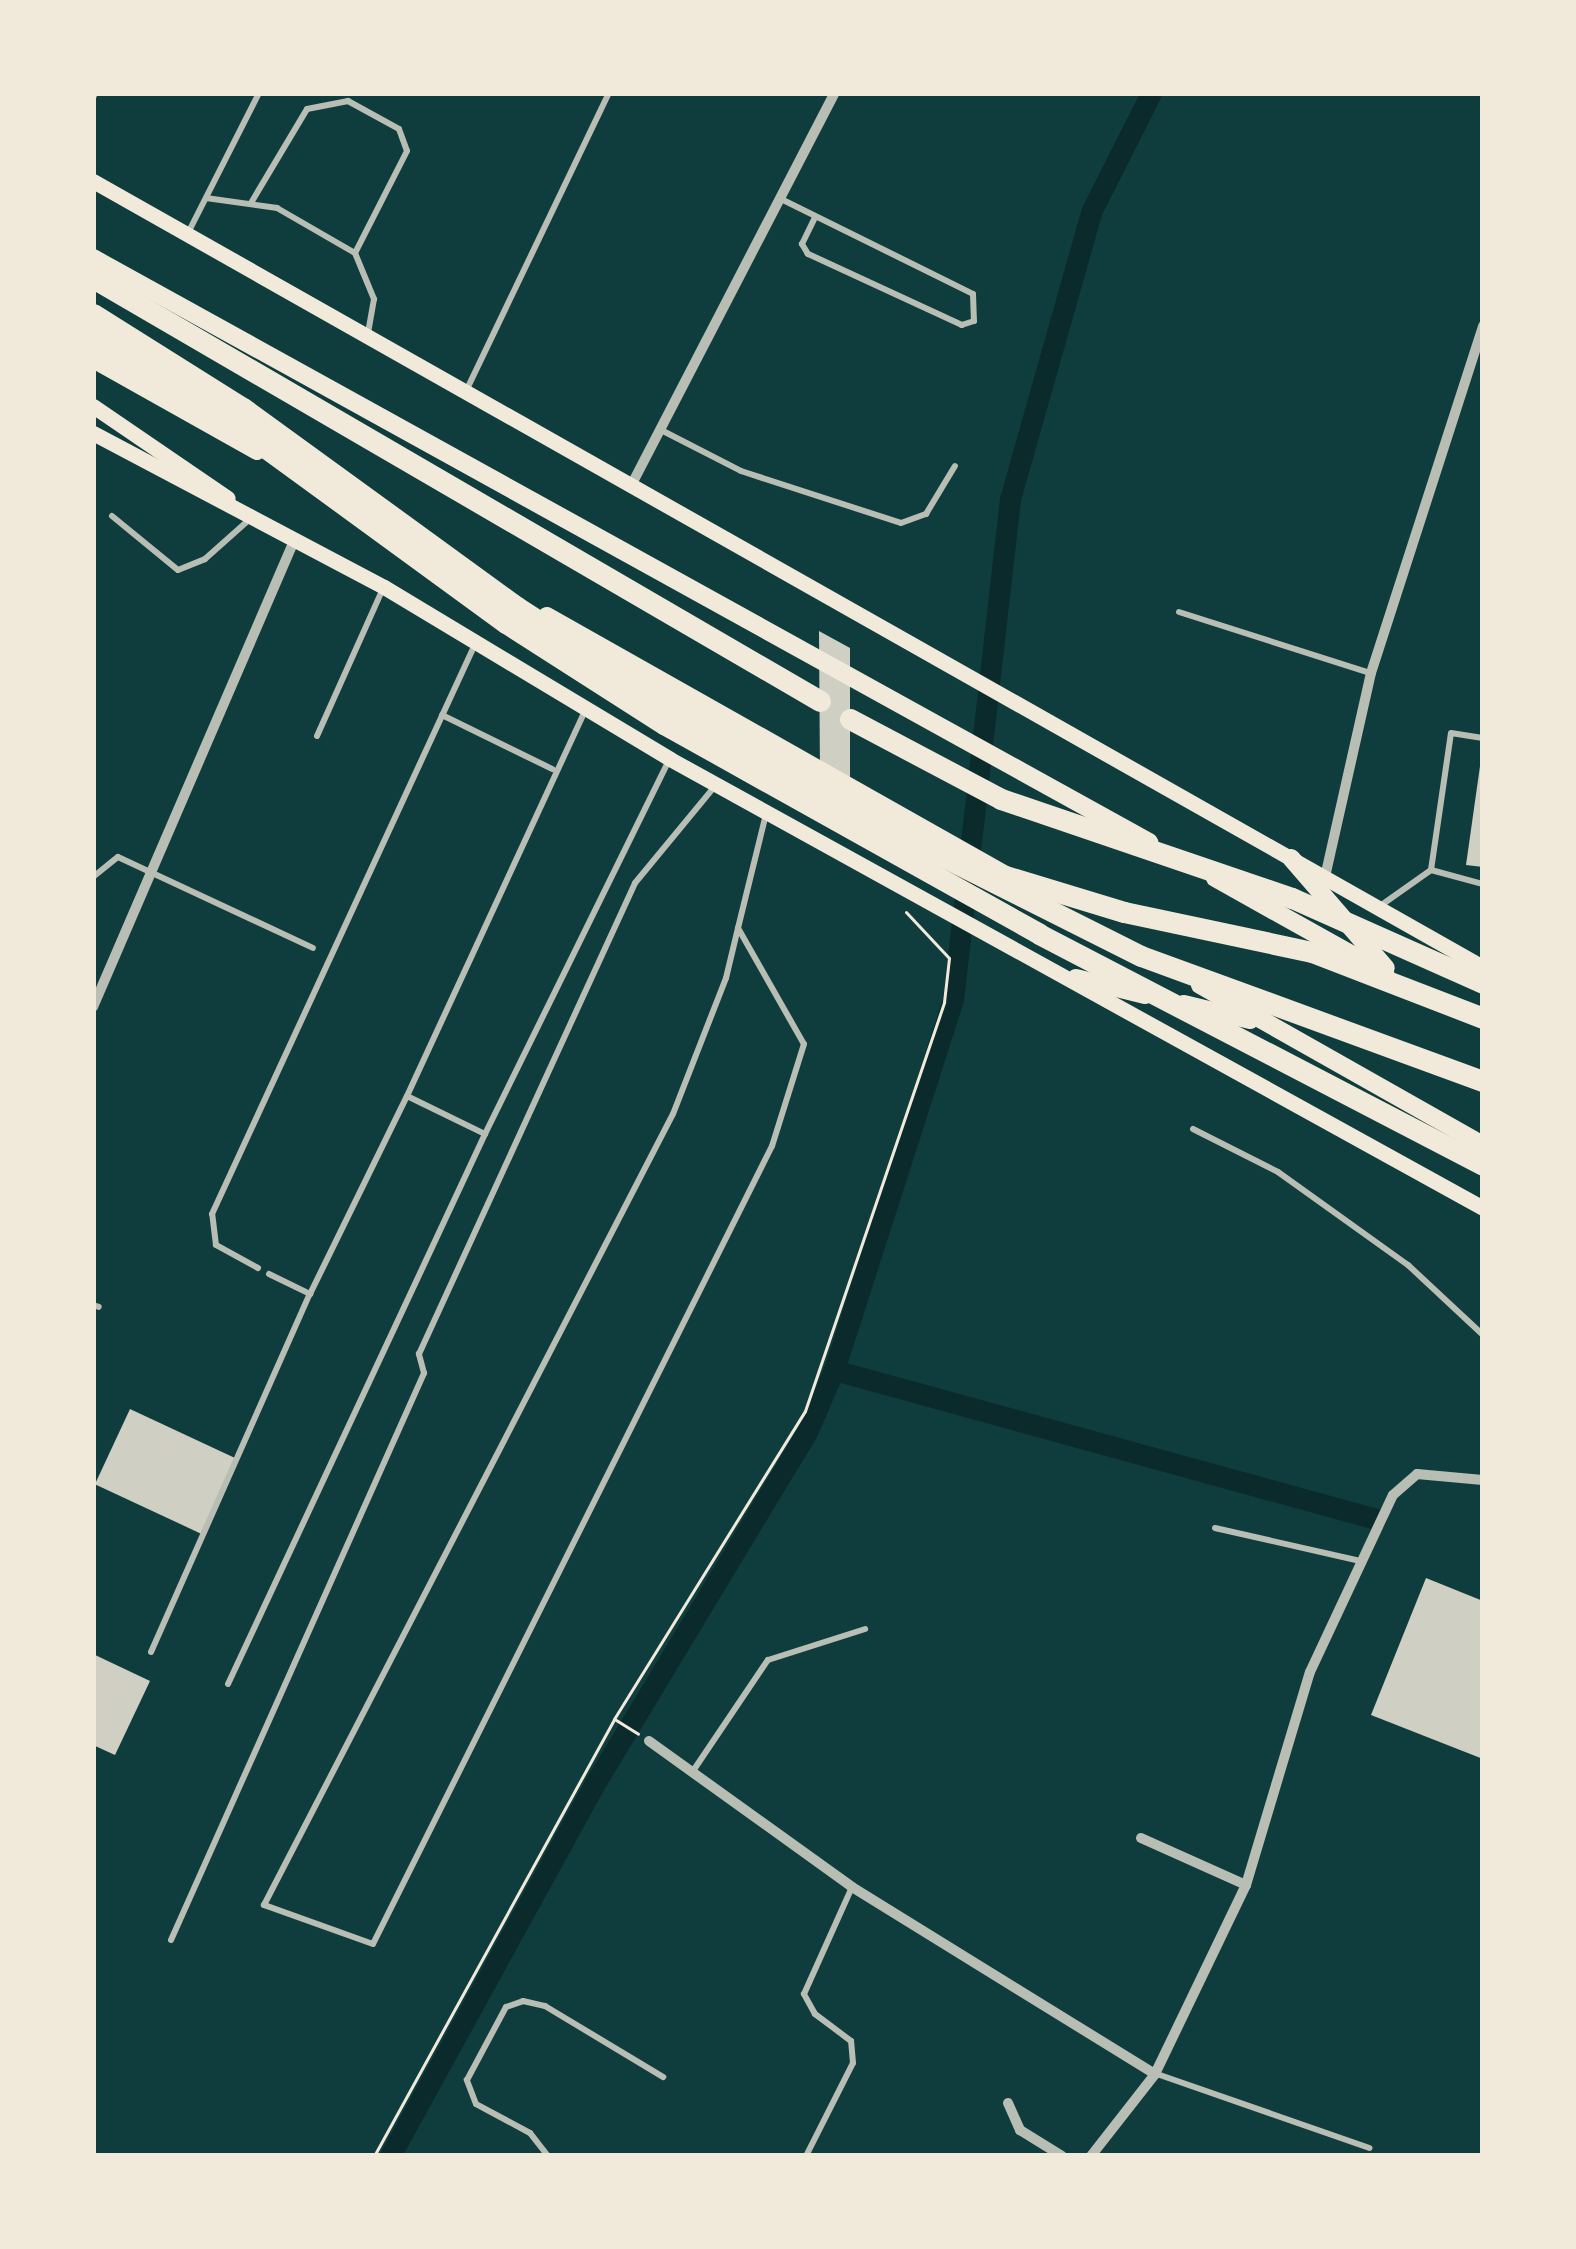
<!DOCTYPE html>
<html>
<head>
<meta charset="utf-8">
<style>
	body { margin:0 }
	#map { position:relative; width:1576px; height:2249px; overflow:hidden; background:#0f3d3e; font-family:"PT Sans",sans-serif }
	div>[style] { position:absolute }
	.canal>* { height:21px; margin:-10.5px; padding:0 10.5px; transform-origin:10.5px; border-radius:10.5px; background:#0a2a2b }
	.building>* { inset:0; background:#cfcfc3; transform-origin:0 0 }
	.path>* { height:3px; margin:-1.5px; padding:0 1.5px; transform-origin:1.5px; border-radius:1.5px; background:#f1e9da }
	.service>* { height:6px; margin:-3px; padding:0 3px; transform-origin:3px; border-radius:3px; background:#b8beb3 }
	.minor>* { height:10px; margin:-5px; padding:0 5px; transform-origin:5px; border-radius:5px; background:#b8beb3 }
	.secondary>* { height:15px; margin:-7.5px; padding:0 7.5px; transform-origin:7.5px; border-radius:7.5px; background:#f1e9da }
	.trunk>* { height:18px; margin:-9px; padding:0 9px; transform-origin:9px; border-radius:9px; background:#f1e9da }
	.motorway>* { height:21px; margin:-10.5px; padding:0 10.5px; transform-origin:10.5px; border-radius:10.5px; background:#f1e9da }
	span { translate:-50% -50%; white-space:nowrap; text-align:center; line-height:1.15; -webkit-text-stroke:9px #f1e9da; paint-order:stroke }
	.frame { position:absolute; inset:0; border:96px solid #f1e9da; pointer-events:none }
</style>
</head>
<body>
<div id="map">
	<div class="canal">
		<i style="left:834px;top:1370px;width:562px;rotate:15.37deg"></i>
		<i style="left:390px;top:2156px;width:423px;rotate:-61.2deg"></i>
		<i style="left:594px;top:1785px;width:412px;rotate:-58.9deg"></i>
		<i style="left:807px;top:1432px;width:68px;rotate:-66.5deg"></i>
		<i style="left:834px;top:1370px;width:389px;rotate:-72.2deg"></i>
		<i style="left:953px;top:1000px;width:504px;rotate:-83.51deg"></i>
		<i style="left:1010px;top:499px;width:300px;rotate:-74.2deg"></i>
		<i style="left:1092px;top:210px;width:131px;rotate:-63.2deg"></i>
	</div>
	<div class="building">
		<i style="clip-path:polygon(819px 631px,850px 648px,850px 794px,820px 777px)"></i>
		<i style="clip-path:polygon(1483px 745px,1483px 867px,1466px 865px)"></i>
		<i style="left:130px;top:1409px;width:117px;height:83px;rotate:25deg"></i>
		<i style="clip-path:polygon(1426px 1578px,1483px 1601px,1483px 1759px,1371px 1715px)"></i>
		<i style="clip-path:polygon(93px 1654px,150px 1681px,115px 1755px,93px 1745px)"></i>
	</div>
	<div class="path">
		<i style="left:616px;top:1720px;width:26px;rotate:32deg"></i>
		<i style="left:374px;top:2156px;width:499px;rotate:-61.2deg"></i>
		<i style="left:614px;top:1719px;width:362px;rotate:-58.2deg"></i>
		<i style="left:805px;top:1411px;width:432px;rotate:-71.2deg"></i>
		<i style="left:944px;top:1002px;width:44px;rotate:-83.5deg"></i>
		<i style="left:949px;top:958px;width:63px;rotate:-133.1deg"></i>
	</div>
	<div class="service">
		<i style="left:93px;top:98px;width:5px;rotate:-68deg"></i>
		<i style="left:206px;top:198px;width:72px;rotate:8deg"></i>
		<i style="left:277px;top:208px;width:90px;rotate:30deg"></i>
		<i style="left:355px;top:253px;width:50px;rotate:67.6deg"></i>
		<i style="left:374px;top:299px;width:36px;rotate:100deg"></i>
		<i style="left:781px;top:199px;width:214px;rotate:26.3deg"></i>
		<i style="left:973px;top:294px;width:27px;rotate:88deg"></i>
		<i style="left:974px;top:321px;width:13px;rotate:162deg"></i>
		<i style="left:962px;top:325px;width:170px;rotate:-155.2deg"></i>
		<i style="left:808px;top:254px;width:12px;rotate:-121deg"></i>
		<i style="left:802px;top:244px;width:28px;rotate:-64deg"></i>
		<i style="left:251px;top:203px;width:109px;rotate:-59.2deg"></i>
		<i style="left:307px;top:109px;width:42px;rotate:-11deg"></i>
		<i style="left:348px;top:101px;width:58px;rotate:28.8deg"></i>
		<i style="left:399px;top:129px;width:23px;rotate:70deg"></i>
		<i style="left:407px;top:151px;width:114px;rotate:117deg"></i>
		<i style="left:188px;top:233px;width:157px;rotate:-63.1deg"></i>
		<i style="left:467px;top:389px;width:328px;rotate:-64.4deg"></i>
		<i style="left:663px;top:431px;width:88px;rotate:27.1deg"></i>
		<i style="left:741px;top:471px;width:168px;rotate:18deg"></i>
		<i style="left:901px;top:523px;width:27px;rotate:-20deg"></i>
		<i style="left:926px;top:514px;width:56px;rotate:-58.9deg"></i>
		<i style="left:112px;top:516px;width:85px;rotate:39.3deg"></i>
		<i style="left:178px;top:570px;width:29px;rotate:-22deg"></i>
		<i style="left:205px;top:559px;width:62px;rotate:-41.7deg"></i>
		<i style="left:1179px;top:612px;width:201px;rotate:17.7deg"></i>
		<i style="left:442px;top:715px;width:123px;rotate:26.1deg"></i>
		<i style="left:317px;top:736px;width:159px;rotate:-65.9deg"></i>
		<i style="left:1431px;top:870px;width:54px;rotate:15.1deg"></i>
		<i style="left:93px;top:877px;width:32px;rotate:-39deg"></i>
		<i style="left:118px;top:857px;width:215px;rotate:25deg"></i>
		<i style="left:1380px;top:906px;width:62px;rotate:-35.2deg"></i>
		<i style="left:1431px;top:870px;width:138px;rotate:-81.7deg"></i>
		<i style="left:1451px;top:733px;width:32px;rotate:9deg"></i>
		<i style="left:738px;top:928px;width:133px;rotate:60.4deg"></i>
		<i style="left:804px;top:1044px;width:107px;rotate:107.4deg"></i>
		<i style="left:772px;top:1146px;width:892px;rotate:116.57deg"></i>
		<i style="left:373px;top:1944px;width:116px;rotate:-160.3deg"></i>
		<i style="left:264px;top:1905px;width:890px;rotate:-62.66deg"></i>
		<i style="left:673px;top:1114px;width:146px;rotate:-68.7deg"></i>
		<i style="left:726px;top:978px;width:51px;rotate:-76.5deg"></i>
		<i style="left:738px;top:928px;width:117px;rotate:-76.2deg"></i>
		<i style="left:407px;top:1096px;width:422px;rotate:-65.2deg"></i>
		<i style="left:1193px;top:1129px;width:95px;rotate:26.8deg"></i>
		<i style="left:1278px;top:1172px;width:160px;rotate:35.6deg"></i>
		<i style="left:1408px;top:1265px;width:103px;rotate:43deg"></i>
		<i style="left:258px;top:1268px;width:48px;rotate:-151.3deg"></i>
		<i style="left:216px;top:1245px;width:31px;rotate:-97deg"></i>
		<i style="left:212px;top:1214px;width:630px;rotate:-65.22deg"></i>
		<i style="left:269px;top:1274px;width:46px;rotate:26deg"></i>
		<i style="left:310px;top:1294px;width:220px;rotate:-63.9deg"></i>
		<i style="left:407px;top:1096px;width:87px;rotate:26deg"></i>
		<i style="left:485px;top:1134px;width:415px;rotate:-63.8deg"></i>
		<i style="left:93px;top:1305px;width:6px;rotate:18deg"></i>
		<i style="left:1215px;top:1528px;width:149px;rotate:12.8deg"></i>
		<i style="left:151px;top:1652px;width:392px;rotate:-66.1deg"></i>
		<i style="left:228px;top:1684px;width:607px;rotate:-64.95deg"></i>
		<i style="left:693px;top:1771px;width:134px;rotate:-56deg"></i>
		<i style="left:768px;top:1660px;width:102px;rotate:-17.7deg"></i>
		<i style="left:171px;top:1940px;width:621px;rotate:-65.95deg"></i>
		<i style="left:424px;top:1373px;width:20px;rotate:-105deg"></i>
		<i style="left:419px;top:1354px;width:518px;rotate:-65.36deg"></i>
		<i style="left:635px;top:883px;width:124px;rotate:-50.5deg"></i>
		<i style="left:1157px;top:2074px;width:225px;rotate:19.2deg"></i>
		<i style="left:548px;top:2156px;width:29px;rotate:-128deg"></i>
		<i style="left:530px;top:2133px;width:61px;rotate:-151.8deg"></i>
		<i style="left:476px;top:2104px;width:26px;rotate:-111deg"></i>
		<i style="left:467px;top:2080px;width:83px;rotate:-61.9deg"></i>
		<i style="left:506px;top:2007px;width:18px;rotate:-19deg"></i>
		<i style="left:523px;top:2001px;width:23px;rotate:13deg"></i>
		<i style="left:545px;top:2006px;width:138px;rotate:31deg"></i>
		<i style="left:806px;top:2156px;width:104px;rotate:-63.2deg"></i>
		<i style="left:853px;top:2063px;width:22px;rotate:-95deg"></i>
		<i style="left:851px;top:2041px;width:45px;rotate:-143.1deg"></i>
		<i style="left:815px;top:2014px;width:23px;rotate:-119deg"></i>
		<i style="left:804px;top:1994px;width:117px;rotate:-65.8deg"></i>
	</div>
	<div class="minor">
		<i style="left:634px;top:480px;width:436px;rotate:-62.6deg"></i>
		<i style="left:1325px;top:877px;width:209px;rotate:-77.3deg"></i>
		<i style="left:1371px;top:673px;width:365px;rotate:-72.1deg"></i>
		<i style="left:93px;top:1007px;width:508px;rotate:-66.67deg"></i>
		<i style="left:649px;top:1741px;width:250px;rotate:35.7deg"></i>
		<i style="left:852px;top:1887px;width:356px;rotate:31.7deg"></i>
		<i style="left:1141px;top:1838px;width:115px;rotate:24.1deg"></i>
		<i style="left:1008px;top:2103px;width:30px;rotate:66deg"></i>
		<i style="left:1020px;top:2130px;width:49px;rotate:31.8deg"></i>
		<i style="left:1091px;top:2156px;width:104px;rotate:-52deg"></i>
		<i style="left:1155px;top:2074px;width:210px;rotate:-64.3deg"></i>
		<i style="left:1246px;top:1885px;width:222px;rotate:-73.3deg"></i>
		<i style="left:1310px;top:1672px;width:195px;rotate:-64.9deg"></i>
		<i style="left:1393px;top:1495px;width:32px;rotate:-41deg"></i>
		<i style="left:1417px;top:1474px;width:66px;rotate:5.2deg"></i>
	</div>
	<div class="secondary">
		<i style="left:93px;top:181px;width:1597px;rotate:29.49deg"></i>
		<i style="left:93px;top:406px;width:163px;rotate:34.3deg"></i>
		<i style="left:93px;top:433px;width:329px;rotate:27.9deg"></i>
		<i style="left:384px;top:587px;width:334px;rotate:31deg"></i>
		<i style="left:670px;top:759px;width:929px;rotate:28.91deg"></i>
	</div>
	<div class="trunk">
		<i style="left:93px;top:258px;width:1207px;rotate:28.94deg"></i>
		<i style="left:93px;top:359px;width:188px;rotate:29.3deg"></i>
		<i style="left:547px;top:616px;width:531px;rotate:29.46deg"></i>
		<i style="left:1291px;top:858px;width:145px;rotate:49.2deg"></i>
		<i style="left:1215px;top:878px;width:195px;rotate:29.2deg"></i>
		<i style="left:1076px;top:978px;width:71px;rotate:13.8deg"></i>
		<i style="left:1200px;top:985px;width:325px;rotate:29.5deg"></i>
		<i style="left:1184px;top:1004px;width:68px;rotate:13.6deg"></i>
	</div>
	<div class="motorway">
		<i style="left:93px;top:278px;width:841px;rotate:30.19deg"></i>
		<i style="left:93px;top:314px;width:177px;rotate:32.1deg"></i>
		<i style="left:243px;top:408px;width:339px;rotate:36deg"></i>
		<i style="left:517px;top:607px;width:187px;rotate:32.8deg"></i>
		<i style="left:674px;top:708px;width:299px;rotate:29deg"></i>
		<i style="left:936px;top:853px;width:229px;rotate:26.7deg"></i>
		<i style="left:1141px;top:956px;width:364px;rotate:20.1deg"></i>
		<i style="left:93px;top:337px;width:165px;rotate:31.9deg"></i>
		<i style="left:233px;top:424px;width:338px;rotate:36.1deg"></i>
		<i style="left:506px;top:623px;width:188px;rotate:32.6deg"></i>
		<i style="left:664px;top:724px;width:430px;rotate:29.2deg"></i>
		<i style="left:1039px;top:934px;width:500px;rotate:27.49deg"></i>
		<i style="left:850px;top:719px;width:171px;rotate:27.9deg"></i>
		<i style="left:1001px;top:799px;width:307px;rotate:18.8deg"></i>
		<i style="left:1292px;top:898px;width:209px;rotate:24deg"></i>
		<i style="left:999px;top:874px;width:131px;rotate:16.9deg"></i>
		<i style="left:1124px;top:912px;width:192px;rotate:12deg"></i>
		<i style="left:1312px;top:952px;width:183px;rotate:21.1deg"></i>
	</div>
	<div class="frame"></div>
</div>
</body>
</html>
